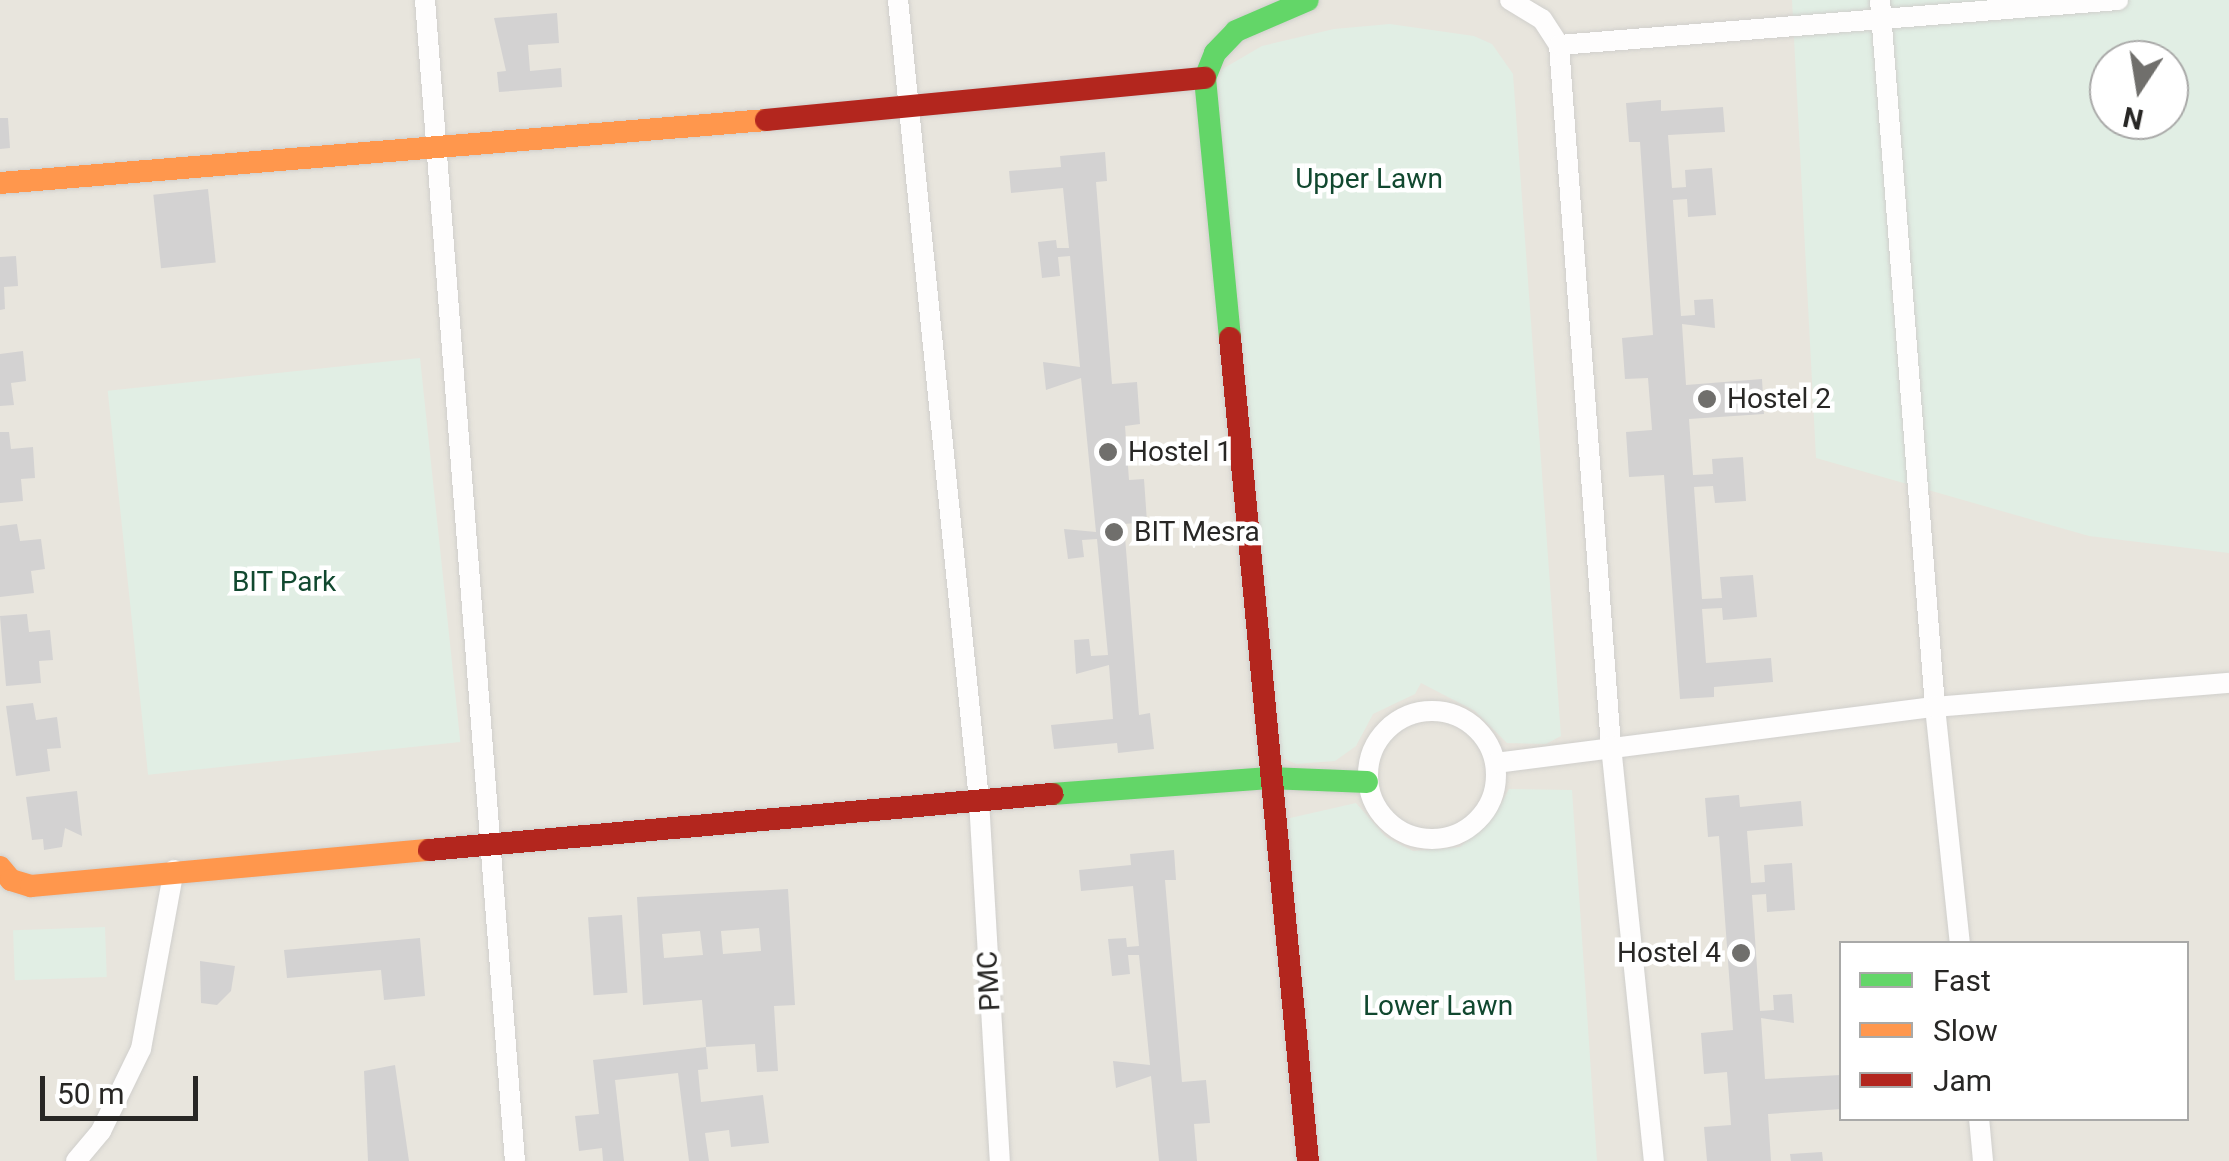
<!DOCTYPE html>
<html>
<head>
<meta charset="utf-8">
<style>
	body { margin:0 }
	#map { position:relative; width:2229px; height:1161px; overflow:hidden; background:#f5f4f1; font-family:Roboto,sans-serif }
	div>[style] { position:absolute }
	.built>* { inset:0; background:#e8e5dd }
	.green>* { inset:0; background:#e1eee4; transform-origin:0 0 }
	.building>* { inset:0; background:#d3d2d2; transform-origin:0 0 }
	.roads { filter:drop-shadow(0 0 2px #d0cfcc) drop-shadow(0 0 2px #d0cfcc) }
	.street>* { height:20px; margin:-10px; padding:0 10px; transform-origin:10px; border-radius:10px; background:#fefdfd }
	.street>.ring { margin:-10px; padding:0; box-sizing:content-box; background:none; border:20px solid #fefdfd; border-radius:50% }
	.fast>* { height:22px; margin:-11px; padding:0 11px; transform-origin:11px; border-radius:11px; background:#63d668 }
	.slow>* { height:22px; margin:-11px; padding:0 11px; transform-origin:11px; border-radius:11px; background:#ff974d }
	.jam>* { height:22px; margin:-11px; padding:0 11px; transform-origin:11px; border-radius:11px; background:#b3261e }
	.dots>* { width:28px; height:28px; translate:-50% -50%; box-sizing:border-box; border:5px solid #fff; border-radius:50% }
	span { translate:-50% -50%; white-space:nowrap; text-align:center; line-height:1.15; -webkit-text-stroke:9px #fff; paint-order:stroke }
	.park-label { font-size:28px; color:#11482f }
	.poi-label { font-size:28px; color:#282725 }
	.left { translate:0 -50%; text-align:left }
	.right { translate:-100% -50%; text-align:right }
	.street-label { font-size:28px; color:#282725 }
	.legend { position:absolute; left:1839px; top:941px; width:350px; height:180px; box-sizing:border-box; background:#fff; border:2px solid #a9a9a8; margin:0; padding:12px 18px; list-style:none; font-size:30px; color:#282725 }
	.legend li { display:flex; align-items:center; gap:20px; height:50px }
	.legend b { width:50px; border:2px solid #a9a9a8 }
	.north { position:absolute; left:2089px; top:40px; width:100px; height:100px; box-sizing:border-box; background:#fff; border:2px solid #a9a9a8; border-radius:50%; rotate:192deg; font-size:28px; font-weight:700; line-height:40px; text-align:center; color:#282725 }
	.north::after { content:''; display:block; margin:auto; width:35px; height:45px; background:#706f6c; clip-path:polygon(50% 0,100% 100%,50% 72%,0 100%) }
	.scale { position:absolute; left:40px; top:1076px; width:158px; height:45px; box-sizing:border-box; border:5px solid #282725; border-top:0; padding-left:12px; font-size:30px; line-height:35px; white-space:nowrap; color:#282725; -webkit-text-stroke:8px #fff; paint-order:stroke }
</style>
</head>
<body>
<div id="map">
	<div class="built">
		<i style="clip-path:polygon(evenodd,0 0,2229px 0,2229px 1161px,0 1161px,0 0,2109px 60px,2169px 60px,2169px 120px,2109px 120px,2109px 60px,0 0,1842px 944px,2186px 944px,2186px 1118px,1842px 1118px,1842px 944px)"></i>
	</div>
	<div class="green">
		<i style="clip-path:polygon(evenodd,1792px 0,2229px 0,2229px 553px,2089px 536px,1816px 458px,1792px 0,2109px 60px,2169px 60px,2169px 120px,2109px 120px,2109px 60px)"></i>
		<i style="clip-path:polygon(1390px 24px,1474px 36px,1492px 44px,1513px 74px,1561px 736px,1546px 744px,1507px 743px,1475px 711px,1421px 683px,1415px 694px,1373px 714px,1356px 746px,1335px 761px,1296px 764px,1276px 755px,1209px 89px,1219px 71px,1262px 46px,1334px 29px)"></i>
		<i style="left:420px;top:358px;width:386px;height:314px;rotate:84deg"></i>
		<i style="clip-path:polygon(1509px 789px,1572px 790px,1597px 1161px,1301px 1161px,1277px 821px,1356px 803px,1386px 837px,1413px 851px,1460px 847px,1495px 814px)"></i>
		<i style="left:105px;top:927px;width:50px;height:92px;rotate:88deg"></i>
	</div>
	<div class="building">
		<i style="clip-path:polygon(557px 13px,559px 43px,528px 45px,530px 71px,561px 68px,562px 87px,499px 92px,497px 72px,506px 71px,494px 18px)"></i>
		<i style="clip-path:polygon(1661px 100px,1661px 111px,1723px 107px,1725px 132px,1668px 135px,1672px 188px,1686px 187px,1685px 170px,1712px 168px,1716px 215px,1688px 217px,1687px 199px,1673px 200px,1681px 316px,1695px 315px,1694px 300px,1713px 299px,1715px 328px,1682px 324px,1686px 385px,1762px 379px,1764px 414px,1689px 419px,1693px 475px,1713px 474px,1712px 459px,1743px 457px,1746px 501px,1715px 503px,1713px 486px,1694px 487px,1702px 599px,1722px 598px,1720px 577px,1753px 575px,1757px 617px,1723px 620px,1722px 608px,1702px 609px,1706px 663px,1771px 658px,1773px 682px,1714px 687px,1714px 697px,1680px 699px,1664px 475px,1629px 477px,1626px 432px,1652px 430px,1648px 378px,1625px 379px,1622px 338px,1653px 335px,1640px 142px,1629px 142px,1626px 103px)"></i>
		<i style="clip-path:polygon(0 118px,8px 118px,10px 148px,0 149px)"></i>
		<i style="clip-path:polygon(1105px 152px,1107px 181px,1096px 182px,1112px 384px,1137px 382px,1140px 424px,1125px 426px,1129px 480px,1144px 479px,1147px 522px,1124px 524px,1139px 715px,1150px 713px,1154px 749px,1118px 753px,1117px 743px,1054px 749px,1051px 725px,1113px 719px,1109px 665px,1076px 674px,1074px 640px,1089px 639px,1091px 656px,1108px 655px,1097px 539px,1082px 540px,1084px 557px,1068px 559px,1064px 529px,1096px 532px,1081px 378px,1046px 390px,1043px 362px,1080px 367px,1070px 256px,1058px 257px,1060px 276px,1042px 278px,1038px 242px,1056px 240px,1057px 248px,1069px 248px,1063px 188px,1011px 193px,1009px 171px,1061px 167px,1060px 156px)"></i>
		<i style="left:208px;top:189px;width:74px;height:55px;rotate:84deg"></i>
		<i style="clip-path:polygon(16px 256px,18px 286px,4px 287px,5px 309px,0 310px,0 257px)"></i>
		<i style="clip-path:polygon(23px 351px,26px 381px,11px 383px,14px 405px,0 406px,0 354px)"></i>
		<i style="clip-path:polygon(0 432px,9px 432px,11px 449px,33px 447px,35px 478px,21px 479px,23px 501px,0 503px)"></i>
		<i style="clip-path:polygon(17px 524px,20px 541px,41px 539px,45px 569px,31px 571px,34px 593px,0 597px,0 526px)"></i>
		<i style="clip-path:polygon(27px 614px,29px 632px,50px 630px,53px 660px,39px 661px,41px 683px,6px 686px,0 616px)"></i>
		<i style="clip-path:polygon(33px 703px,36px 720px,57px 717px,61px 748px,47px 749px,50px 771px,16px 776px,6px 706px)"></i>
		<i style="clip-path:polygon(77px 791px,82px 836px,65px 828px,62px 847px,44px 850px,43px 839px,32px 840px,26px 797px)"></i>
		<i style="clip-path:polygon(1739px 795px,1740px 807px,1801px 801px,1803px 826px,1747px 831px,1751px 883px,1765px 882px,1764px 865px,1792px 863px,1795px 910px,1767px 912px,1766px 894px,1752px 895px,1760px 1011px,1774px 1010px,1773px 995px,1792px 994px,1794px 1023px,1761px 1018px,1765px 1079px,1841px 1075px,1842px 1109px,1768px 1114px,1771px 1161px,1707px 1161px,1704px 1127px,1731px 1125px,1727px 1072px,1704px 1074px,1701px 1033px,1733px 1030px,1719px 836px,1708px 837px,1705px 798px)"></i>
		<i style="clip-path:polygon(1174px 850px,1176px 880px,1165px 880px,1182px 1082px,1206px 1080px,1210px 1123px,1194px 1124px,1197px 1161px,1159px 1161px,1151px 1076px,1116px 1088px,1113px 1061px,1150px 1065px,1139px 955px,1128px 955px,1130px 974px,1112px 976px,1108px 939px,1126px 938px,1127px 947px,1139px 946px,1133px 886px,1081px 891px,1079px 870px,1131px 865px,1130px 854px)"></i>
		<i style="clip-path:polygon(evenodd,788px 889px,795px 1005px,774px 1006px,778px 1071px,757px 1072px,755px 1044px,706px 1047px,702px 1000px,643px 1005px,637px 897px,788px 889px,759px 928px,761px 951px,723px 954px,721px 931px,759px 928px,788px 889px,700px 931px,703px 955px,664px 958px,662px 934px,700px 931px)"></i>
		<i style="left:622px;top:915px;width:78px;height:34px;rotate:86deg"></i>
		<i style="clip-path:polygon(420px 938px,425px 996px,384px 1000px,381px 970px,287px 978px,284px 950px)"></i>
		<i style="clip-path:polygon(200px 961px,235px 966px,231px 991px,217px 1005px,201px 1003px)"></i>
		<i style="clip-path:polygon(706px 1047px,708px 1069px,698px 1070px,701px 1102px,763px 1095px,769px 1143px,731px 1147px,729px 1130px,705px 1133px,709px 1161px,689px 1161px,678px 1073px,615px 1080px,624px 1161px,603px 1161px,602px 1148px,579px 1151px,575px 1116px,599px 1114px,593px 1060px)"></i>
		<i style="clip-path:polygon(395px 1065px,409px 1161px,368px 1161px,364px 1071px)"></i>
		<i style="clip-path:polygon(1822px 1152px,1823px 1161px,1791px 1161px,1790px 1154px)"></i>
	</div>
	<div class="roads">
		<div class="street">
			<i style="left:425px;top:0;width:1164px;rotate:85.57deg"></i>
			<i style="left:898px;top:0;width:804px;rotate:84.22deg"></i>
			<i style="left:979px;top:800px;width:362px;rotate:86.7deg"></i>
			<i style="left:1510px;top:0;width:37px;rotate:31deg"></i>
			<i style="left:1542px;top:19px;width:31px;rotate:57deg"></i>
			<i style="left:1559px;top:45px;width:703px;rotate:85.76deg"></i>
			<i style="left:1611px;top:746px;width:417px;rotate:84.1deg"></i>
			<i style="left:1880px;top:0;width:709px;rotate:85.55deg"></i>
			<i style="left:1935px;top:707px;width:238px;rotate:84deg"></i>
			<i style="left:1559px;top:45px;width:561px;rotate:-4.6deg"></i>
			<i class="ring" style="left:1368px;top:711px;width:108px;height:108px"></i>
			<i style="left:1496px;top:763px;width:443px;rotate:-7.3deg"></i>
			<i style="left:1935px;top:707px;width:295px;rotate:-4.7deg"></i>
			<i style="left:1979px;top:1118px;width:43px;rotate:84.7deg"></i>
			<i style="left:76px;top:1161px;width:39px;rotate:-50deg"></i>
			<i style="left:101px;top:1131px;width:91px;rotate:-64deg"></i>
			<i style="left:141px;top:1049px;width:182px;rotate:-79.6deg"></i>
		</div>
		<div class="fast">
			<i style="left:1230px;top:338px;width:261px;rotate:-95.5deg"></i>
			<i style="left:1205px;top:78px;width:27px;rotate:-68deg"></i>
			<i style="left:1215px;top:53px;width:30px;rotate:-46deg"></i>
			<i style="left:1236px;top:31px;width:78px;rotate:-23.3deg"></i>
			<i style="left:1052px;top:794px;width:218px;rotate:-4.2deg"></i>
			<i style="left:1269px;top:778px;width:98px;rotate:2.3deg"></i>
		</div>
		<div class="slow">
			<i style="left:0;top:183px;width:769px;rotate:-4.7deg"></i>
			<i style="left:0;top:867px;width:17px;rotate:50deg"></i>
			<i style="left:11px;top:880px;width:21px;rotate:17deg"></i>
			<i style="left:31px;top:886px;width:400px;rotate:-5.2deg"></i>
		</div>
		<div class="jam">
			<i style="left:766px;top:120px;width:441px;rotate:-5.5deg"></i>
			<i style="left:1230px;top:338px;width:827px;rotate:84.59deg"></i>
			<i style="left:429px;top:850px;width:626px;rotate:-5.14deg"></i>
		</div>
	</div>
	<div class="dots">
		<i style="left:1707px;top:399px;background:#706f6c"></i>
		<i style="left:1108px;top:452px;background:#706f6c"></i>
		<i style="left:1114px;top:532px;background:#706f6c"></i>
		<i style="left:1741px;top:953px;background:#706f6c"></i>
	</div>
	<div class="park-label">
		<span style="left:1369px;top:179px">Upper Lawn</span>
		<span style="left:284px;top:582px">BIT Park</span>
		<span style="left:1438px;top:1006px">Lower Lawn</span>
	</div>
	<div class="poi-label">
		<span class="left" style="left:1727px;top:399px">Hostel 2</span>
		<span class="left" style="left:1128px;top:452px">Hostel 1</span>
		<span class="left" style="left:1134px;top:532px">BIT Mesra</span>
		<span class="right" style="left:1721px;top:953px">Hostel 4</span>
	</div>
	<div class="street-label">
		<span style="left:989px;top:981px;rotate:-93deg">PMC</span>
	</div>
	<ul class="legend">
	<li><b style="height:12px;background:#63d668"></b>Fast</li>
	<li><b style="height:12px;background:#ff974d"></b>Slow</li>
	<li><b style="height:12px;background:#b3261e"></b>Jam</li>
	</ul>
	<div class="north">N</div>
	<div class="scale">50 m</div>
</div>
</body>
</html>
